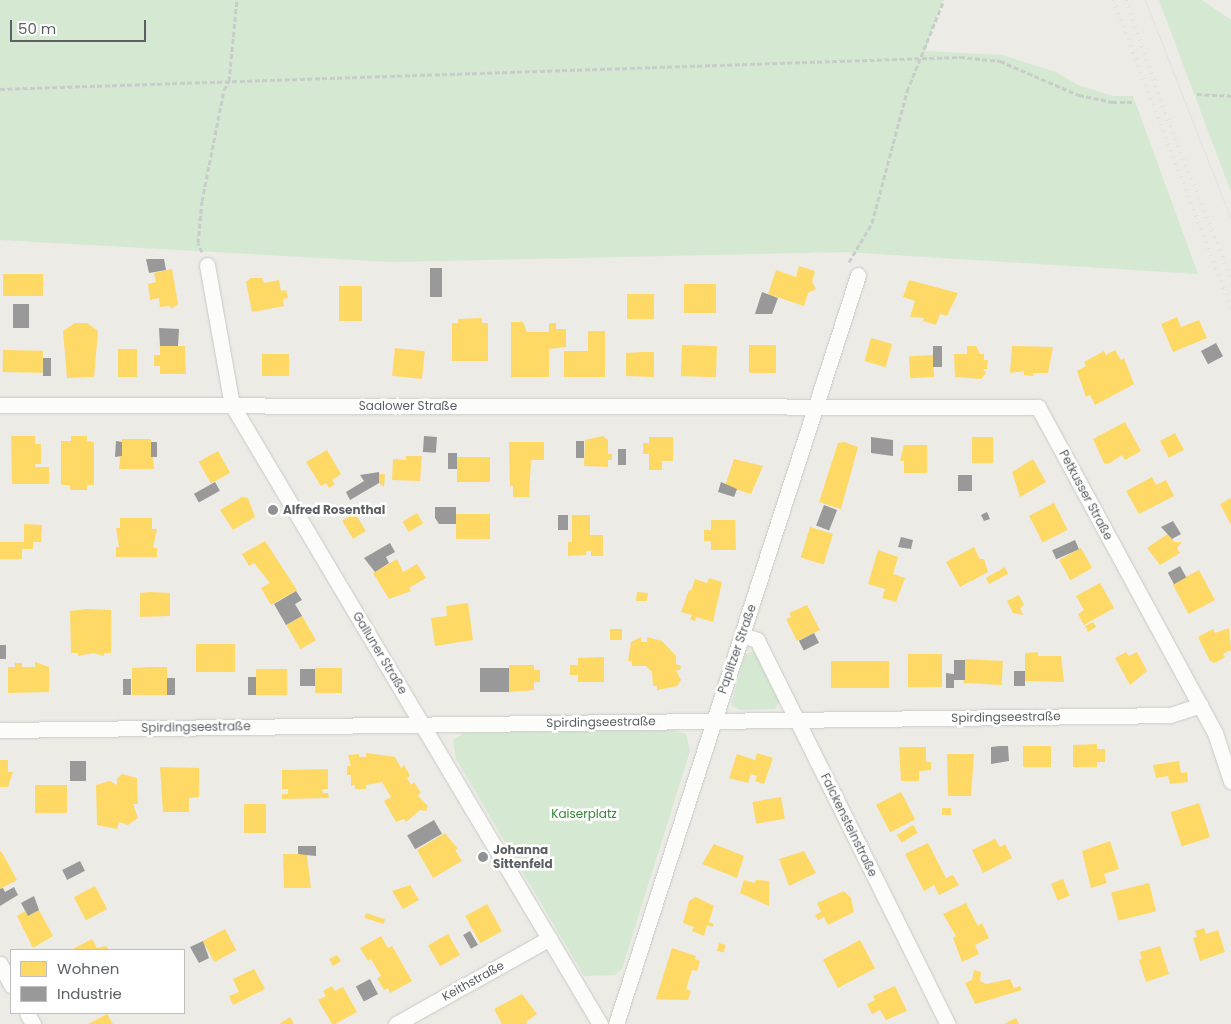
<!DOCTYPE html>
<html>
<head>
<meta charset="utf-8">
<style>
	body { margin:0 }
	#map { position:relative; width:1231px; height:1024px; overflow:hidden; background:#ecebe6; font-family:Poppins,sans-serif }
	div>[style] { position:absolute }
	.green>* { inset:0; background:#d5e8d2 }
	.homes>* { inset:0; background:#ffd966; transform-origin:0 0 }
	.industry>* { inset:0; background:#999; transform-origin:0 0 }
	.path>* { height:3px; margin-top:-1.5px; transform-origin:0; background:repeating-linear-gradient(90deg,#c9cdca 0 5px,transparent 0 7.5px) }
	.roads { filter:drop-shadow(0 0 1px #c8c9c8) drop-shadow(0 0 1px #c8c9c8) }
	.street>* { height:15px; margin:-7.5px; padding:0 7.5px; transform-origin:7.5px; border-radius:7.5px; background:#fcfcfb }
	.tram>* { height:1px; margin:-0.5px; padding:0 0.5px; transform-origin:0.5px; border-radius:0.5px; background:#e3e2e2 }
	.rail>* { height:4px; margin-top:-2px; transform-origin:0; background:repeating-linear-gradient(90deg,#e3e2e2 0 1px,transparent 0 7px) }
	.dots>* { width:14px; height:14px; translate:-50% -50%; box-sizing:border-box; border:2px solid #fff; border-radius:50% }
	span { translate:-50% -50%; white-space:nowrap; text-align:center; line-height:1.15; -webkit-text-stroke:5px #fff; paint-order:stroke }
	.street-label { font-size:12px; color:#5c6064 }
	.poi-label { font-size:12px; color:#5c6064; font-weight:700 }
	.left { translate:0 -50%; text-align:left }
	.park-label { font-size:12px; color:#368237 }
	.legend { position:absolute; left:10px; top:949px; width:175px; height:65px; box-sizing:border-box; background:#fff; border:1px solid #bebfc1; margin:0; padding:6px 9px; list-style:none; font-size:15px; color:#5c6064 }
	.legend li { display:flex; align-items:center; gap:10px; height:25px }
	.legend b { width:25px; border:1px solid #bebfc1 }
	.scale { position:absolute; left:10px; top:20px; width:136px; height:22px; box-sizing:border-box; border:2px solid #5c6064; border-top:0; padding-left:6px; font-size:15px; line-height:18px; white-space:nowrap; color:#5c6064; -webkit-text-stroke:4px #fff; paint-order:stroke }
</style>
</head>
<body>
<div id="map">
	<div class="green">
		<i style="clip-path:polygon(0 0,943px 0,925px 51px,1002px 55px,1056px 72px,1078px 85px,1113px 96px,1133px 96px,1198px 274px,847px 252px,392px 262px,0 240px)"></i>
		<i style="clip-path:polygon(1159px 0,1202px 0,1231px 20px,1231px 192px)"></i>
		<i style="clip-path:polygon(754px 651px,779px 702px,775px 709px,740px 710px,731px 705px,745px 655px)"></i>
		<i style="clip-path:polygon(674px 730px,686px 734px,690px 751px,622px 969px,615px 975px,584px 976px,456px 759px,453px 740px,464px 733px)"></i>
	</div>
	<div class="homes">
		<i style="clip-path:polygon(799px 266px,815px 271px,812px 282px,816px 289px,808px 293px,804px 306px,768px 294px,776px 270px,796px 277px)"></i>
		<i style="clip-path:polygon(172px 269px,178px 304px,171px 309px,170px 306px,160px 307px,159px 298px,150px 300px,148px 284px,156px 282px,154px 273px)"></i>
		<i style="left:3px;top:274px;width:40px;height:22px"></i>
		<i style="clip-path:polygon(251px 278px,262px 278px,264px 283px,279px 280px,281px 291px,286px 290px,288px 298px,283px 299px,284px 306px,252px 312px,246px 282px)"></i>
		<i style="clip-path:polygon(909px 280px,958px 293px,947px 316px,940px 314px,936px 325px,923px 321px,924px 318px,910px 317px,915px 301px,903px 297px)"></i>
		<i style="left:684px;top:284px;width:32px;height:29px"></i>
		<i style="left:339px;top:286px;width:23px;height:35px"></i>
		<i style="left:627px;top:294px;width:27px;height:25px"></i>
		<i style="clip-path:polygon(1177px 317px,1181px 327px,1199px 320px,1207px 338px,1173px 352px,1161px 324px)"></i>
		<i style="clip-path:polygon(482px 318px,482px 323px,488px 323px,488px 361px,452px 361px,452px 323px,458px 323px,458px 319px)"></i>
		<i style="clip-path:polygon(511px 322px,523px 322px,527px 332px,549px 332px,549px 323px,556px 323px,556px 329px,566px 329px,566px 347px,549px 349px,549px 377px,511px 377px)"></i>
		<i style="clip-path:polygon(75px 323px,87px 323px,98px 331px,94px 377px,67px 378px,63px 331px)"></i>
		<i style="clip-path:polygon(588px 331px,605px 331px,605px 377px,564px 377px,564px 351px,588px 351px)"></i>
		<i style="left:871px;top:338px;width:22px;height:24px;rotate:16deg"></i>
		<i style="left:682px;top:345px;width:35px;height:31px;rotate:2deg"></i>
		<i style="left:749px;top:345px;width:27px;height:28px"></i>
		<i style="clip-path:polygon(160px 346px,185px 346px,186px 374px,160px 374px,160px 366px,154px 366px,154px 355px,160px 355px)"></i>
		<i style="clip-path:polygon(967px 346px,976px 346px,980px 354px,984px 354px,984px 360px,988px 360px,987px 369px,983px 369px,986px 373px,981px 379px,955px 377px,954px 354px,967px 354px)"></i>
		<i style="clip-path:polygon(1012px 346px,1053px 347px,1048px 373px,1033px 373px,1033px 376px,1024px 375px,1024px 371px,1010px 373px)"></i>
		<i style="left:395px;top:348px;width:30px;height:28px;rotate:6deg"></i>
		<i style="left:118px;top:349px;width:19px;height:28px"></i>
		<i style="left:3px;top:350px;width:40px;height:22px;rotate:1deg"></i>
		<i style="clip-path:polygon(1115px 350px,1121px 360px,1124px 358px,1134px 384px,1095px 405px,1090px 395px,1086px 397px,1077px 371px,1086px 366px,1084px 362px,1104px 351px,1106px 355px)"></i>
		<i style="clip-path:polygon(643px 352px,654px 352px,654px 377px,626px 376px,626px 353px)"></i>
		<i style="left:262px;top:354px;width:27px;height:22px"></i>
		<i style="left:933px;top:355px;width:22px;height:24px;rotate:87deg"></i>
		<i style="clip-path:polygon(1125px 422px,1141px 451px,1125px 460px,1122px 455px,1108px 464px,1104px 463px,1093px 439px)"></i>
		<i style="left:1175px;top:433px;width:19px;height:17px;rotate:62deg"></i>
		<i style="clip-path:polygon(11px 436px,35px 436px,35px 444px,41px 444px,41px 464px,35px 464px,35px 467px,49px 467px,49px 484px,12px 484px)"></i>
		<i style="clip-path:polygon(71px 436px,87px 436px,87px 441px,94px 442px,94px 485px,87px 485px,87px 490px,70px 490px,70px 485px,61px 485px,61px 441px,71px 441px)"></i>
		<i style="clip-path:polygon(603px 436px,608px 440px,608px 454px,612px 454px,612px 460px,608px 460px,608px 467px,584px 466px,585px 440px)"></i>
		<i style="clip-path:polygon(649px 437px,673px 437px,673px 461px,662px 461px,662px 470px,649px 470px,649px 454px,643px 454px,643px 443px,649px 443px)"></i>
		<i style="left:972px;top:437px;width:21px;height:26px"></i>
		<i style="clip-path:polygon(122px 439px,151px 439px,154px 469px,119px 469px)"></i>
		<i style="clip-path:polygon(509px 442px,544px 442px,544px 460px,531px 460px,529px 497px,513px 497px,513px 486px,510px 486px)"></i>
		<i style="clip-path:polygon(844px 442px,858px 447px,841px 509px,819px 502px,838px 443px)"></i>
		<i style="clip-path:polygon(904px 445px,927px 445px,927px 473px,904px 473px,904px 461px,900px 461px)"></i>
		<i style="clip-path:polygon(327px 450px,341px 474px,332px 480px,335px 484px,329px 488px,326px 483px,321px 486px,306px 462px)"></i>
		<i style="left:218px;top:451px;width:25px;height:22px;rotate:61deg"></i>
		<i style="clip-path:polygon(406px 456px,422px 456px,420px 481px,392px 480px,393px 459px,406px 460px)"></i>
		<i style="left:457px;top:457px;width:33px;height:25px"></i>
		<i style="clip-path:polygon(734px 459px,763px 466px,751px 494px,725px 486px)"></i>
		<i style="clip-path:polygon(1033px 459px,1046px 482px,1020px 497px,1012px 472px)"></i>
		<i style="clip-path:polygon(379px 474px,385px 474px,384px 487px,379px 483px)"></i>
		<i style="clip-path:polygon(1152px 477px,1156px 485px,1166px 480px,1174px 496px,1139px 514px,1126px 491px)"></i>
		<i style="clip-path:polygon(242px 497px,248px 498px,255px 517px,233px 530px,220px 510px)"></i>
		<i style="clip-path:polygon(1231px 498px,1231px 525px,1220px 504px)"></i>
		<i style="left:1054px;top:503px;width:30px;height:28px;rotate:63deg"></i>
		<i style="left:355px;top:513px;width:21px;height:15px;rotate:59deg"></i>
		<i style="left:417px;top:513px;width:12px;height:17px;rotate:59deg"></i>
		<i style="left:456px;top:514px;width:34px;height:25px"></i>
		<i style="clip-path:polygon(572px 515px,590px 515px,590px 535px,603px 535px,603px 556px,591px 556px,591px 551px,586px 551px,586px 555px,568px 556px,568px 542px,572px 542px)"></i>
		<i style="clip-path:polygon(120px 518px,152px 518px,152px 529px,157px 529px,153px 548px,157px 548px,157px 557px,116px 557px,116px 547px,119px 547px,116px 528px,120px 528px)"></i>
		<i style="clip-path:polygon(711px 520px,735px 520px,736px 550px,711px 550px,711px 541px,704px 541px,704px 530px,711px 530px)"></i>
		<i style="clip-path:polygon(24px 524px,42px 525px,41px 542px,33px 542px,33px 549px,22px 549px,22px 559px,0 559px,0 542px,24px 542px)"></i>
		<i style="left:810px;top:527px;width:24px;height:32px;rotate:17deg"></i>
		<i style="clip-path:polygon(1169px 533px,1174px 542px,1182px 542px,1177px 548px,1180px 553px,1160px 565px,1147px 548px)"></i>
		<i style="clip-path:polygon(265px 541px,297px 590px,271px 605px,261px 588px,270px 583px,254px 563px,249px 566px,242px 554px)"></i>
		<i style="clip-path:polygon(974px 547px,980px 559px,984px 559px,988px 572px,960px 587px,946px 562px)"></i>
		<i style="left:1081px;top:548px;width:23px;height:25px;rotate:61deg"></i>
		<i style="clip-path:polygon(878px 550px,898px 557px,893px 574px,905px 578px,896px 602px,882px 598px,885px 589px,868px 584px)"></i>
		<i style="clip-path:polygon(397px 559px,403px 572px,417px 564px,426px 578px,409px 588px,411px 591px,389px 599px,373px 573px)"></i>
		<i style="clip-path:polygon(1005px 567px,1008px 574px,989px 584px,986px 578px)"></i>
		<i style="left:1199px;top:570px;width:34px;height:30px;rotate:62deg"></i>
		<i style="clip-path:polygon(709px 578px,722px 582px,713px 622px,696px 617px,695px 621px,690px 619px,692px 615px,681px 612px,689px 590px,691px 591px,695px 579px,707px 583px)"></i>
		<i style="clip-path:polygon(1100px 583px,1114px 608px,1084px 625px,1078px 614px,1084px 610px,1076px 596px)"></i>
		<i style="clip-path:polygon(150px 592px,170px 593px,170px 616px,140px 617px,140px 593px)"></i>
		<i style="clip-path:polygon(637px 592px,648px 593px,647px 601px,636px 601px)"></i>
		<i style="clip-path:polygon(1019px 595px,1024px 605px,1020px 608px,1023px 615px,1013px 613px,1007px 601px)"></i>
		<i style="clip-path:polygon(468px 603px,473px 640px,435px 646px,431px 618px,447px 616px,446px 606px)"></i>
		<i style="clip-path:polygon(807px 605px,820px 630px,797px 641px,786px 619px,791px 617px,789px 613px)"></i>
		<i style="clip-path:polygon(87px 609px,111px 610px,111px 653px,104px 653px,104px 656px,93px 653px,78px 656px,78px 653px,71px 653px,70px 611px)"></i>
		<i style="left:302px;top:616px;width:28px;height:18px;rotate:60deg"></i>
		<i style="clip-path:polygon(1093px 622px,1096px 627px,1088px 632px,1085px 626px)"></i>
		<i style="clip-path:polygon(1229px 628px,1231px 650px,1223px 654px,1225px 657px,1215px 663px,1210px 661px,1198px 637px,1213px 629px,1215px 633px)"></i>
		<i style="left:622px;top:629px;width:11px;height:12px;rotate:90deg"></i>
		<i style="clip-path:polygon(641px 637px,641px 642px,647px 642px,647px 637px,662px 641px,676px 656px,676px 664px,681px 666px,680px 670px,676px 670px,681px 680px,677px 686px,657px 690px,657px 686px,653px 686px,652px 672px,646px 666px,632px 666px,632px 661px,628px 661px,631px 642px)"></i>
		<i style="left:196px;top:644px;width:39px;height:28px"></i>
		<i style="clip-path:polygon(1038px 652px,1038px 656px,1061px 656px,1064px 682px,1025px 681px,1025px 653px)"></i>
		<i style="clip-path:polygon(1126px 652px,1129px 656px,1137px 652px,1147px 671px,1130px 685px,1115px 658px)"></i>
		<i style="left:942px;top:654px;width:33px;height:34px;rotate:90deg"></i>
		<i style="clip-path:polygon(604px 657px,604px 682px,578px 682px,578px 675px,570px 675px,570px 665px,578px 665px,578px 658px)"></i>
		<i style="left:965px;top:659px;width:38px;height:24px;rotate:3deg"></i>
		<i style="left:831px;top:661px;width:58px;height:27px"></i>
		<i style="clip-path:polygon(35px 662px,49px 667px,49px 692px,8px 693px,8px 667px,15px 667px,15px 663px,22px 663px,22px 667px,35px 667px)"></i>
		<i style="clip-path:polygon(509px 665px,534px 665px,534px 670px,540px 670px,540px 682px,534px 682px,534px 690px,509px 692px)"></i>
		<i style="clip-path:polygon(149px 667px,167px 667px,167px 695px,132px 695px,132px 668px)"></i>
		<i style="left:342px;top:668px;width:25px;height:27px;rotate:90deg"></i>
		<i style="left:256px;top:669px;width:31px;height:26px"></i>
		<i style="clip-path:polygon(1097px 744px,1097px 749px,1105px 749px,1105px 762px,1097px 762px,1097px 767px,1073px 767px,1073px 745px)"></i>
		<i style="left:1023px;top:746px;width:28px;height:21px"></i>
		<i style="clip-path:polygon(899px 747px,926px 747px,926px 762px,931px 762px,931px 770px,919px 771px,919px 781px,901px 781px)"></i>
		<i style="clip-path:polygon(366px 753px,395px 757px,401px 768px,404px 765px,410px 776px,407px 778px,411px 785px,414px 782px,421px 793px,417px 795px,428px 806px,426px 811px,420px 810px,406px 822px,404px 819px,396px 822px,384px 801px,391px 797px,382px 782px,366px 785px,366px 789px,355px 789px,355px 785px,351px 786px,351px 775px,347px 775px,347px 766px,351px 766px,348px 755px,359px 754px,359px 757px,366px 757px)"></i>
		<i style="clip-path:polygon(757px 753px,773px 758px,764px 784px,755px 781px,757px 776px,751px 774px,748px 783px,729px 778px,737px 754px,755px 760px)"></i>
		<i style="clip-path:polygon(947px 754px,974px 754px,971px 796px,948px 796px)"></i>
		<i style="clip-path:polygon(0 760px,8px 760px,8px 772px,13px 772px,8px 787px,0 787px)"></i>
		<i style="clip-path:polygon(1179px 761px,1181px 773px,1187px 772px,1188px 782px,1170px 784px,1168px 776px,1156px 778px,1153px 765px)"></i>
		<i style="clip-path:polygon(160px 767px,199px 768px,199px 797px,189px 798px,189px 812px,163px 812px)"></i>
		<i style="clip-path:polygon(328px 769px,328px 789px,322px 789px,323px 793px,328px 793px,329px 798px,282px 799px,282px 794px,288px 794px,288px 789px,282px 789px,282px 770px)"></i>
		<i style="clip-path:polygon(122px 774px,137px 778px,138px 804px,133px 804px,138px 818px,128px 825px,119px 822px,117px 829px,97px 825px,96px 785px,110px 781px,117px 785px,117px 779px)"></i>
		<i style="left:35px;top:785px;width:32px;height:28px"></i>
		<i style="left:901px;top:792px;width:31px;height:28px;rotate:63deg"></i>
		<i style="left:781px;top:797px;width:22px;height:29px;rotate:80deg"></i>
		<i style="left:1199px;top:803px;width:36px;height:30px;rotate:72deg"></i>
		<i style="left:244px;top:804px;width:22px;height:29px"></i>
		<i style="left:942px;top:808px;width:9px;height:7px"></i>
		<i style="left:913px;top:825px;width:9px;height:19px;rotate:58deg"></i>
		<i style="clip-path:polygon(445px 833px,458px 849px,455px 850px,462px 861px,433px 878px,417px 850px)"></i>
		<i style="clip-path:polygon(995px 839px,1000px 847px,1005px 844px,1012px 858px,983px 873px,972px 850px)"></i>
		<i style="clip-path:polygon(1110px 841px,1119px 869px,1104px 874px,1107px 883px,1091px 888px,1082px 851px)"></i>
		<i style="clip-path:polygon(928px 843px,946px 878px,953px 875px,959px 885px,939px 895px,934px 885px,924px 891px,905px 854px)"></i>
		<i style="clip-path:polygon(714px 844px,744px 856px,737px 878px,702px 864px)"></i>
		<i style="clip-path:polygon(1px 851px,17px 880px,0 889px,0 852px)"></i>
		<i style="clip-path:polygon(804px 851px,816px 873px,789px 886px,779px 859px)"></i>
		<i style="clip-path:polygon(283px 854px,311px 854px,307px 856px,311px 888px,284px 888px)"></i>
		<i style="left:1063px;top:879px;width:18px;height:13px;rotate:68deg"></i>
		<i style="clip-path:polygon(744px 880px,755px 883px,756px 880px,769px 881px,769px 906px,740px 893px)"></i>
		<i style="left:1149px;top:883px;width:29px;height:39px;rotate:76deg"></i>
		<i style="clip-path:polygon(410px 885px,419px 900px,403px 909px,392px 891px)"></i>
		<i style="left:95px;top:886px;width:26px;height:24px;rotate:62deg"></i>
		<i style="clip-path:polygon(844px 891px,851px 898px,854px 912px,828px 925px,824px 917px,818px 920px,815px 915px,821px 912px,817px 903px)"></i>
		<i style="clip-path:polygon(696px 897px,714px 906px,709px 922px,714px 924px,712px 927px,707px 925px,704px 936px,692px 931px,694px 927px,683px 923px,689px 901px)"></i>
		<i style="clip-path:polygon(966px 903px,978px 926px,982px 923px,989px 938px,975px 945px,979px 954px,962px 962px,953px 938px,956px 936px,943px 914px)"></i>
		<i style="left:487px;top:904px;width:31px;height:25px;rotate:61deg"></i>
		<i style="clip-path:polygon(39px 910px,53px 936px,33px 948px,17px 916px,25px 911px,28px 916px)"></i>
		<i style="left:366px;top:913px;width:20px;height:5px;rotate:18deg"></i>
		<i style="clip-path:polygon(1204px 928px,1206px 934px,1218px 930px,1225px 952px,1200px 961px,1193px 938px,1197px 937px,1195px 931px)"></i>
		<i style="left:225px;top:929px;width:24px;height:25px;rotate:62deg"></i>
		<i style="left:448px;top:934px;width:24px;height:23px;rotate:60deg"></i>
		<i style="clip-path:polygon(381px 936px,388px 948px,392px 946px,412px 981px,390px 993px,388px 988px,384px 990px,377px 978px,381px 976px,371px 959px,368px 961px,360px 948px)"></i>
		<i style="clip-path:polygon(92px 939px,97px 948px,106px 946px,109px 950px,71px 950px)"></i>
		<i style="left:860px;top:940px;width:32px;height:42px;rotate:62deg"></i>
		<i style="left:719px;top:943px;width:7px;height:8px;rotate:16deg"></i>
		<i style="clip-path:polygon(1160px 946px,1169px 974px,1146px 982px,1139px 960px,1142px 959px,1140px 952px)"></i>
		<i style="clip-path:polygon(672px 948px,696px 956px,695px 959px,700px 961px,697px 971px,692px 970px,686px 989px,691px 991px,688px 1000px,656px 999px)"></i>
		<i style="clip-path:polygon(337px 955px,341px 961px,333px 966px,329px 959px)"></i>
		<i style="clip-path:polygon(254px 969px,265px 989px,233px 1005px,229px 996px,239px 992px,233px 979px)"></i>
		<i style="clip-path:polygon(974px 970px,981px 972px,980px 981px,986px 984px,1010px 979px,1014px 988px,1020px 986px,1022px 990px,975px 1004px,965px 983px,972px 980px)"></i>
		<i style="clip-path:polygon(332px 986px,335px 991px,343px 987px,357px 1012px,335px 1024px,332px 1024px,318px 1000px,326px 996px,323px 991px)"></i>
		<i style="clip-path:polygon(895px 986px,907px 1011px,886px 1020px,880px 1010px,872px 1014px,867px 1004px,875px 1000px,873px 996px)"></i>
		<i style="clip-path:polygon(522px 994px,537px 1014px,526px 1022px,527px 1024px,502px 1024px,494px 1009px)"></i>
		<i style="clip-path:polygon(107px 1014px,113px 1024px,88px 1024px)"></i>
		<i style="clip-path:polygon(290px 1017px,294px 1024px,279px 1024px)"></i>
		<i style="clip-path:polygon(1016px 1018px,1019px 1024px,1004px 1024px)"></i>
	</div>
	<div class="industry">
		<i style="clip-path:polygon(146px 259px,164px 259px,166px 270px,149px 273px)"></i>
		<i style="left:430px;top:268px;width:12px;height:29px"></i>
		<i style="clip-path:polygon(762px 292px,778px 298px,772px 314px,755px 314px)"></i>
		<i style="left:13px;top:304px;width:16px;height:24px"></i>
		<i style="clip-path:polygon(159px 328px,179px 329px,178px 346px,160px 346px)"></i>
		<i style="left:1216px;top:343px;width:15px;height:17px;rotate:62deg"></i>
		<i style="left:933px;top:346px;width:9px;height:21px"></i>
		<i style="left:43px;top:358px;width:8px;height:18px"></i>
		<i style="left:424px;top:436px;width:13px;height:16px;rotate:4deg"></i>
		<i style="clip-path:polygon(871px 437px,893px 440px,893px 456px,871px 453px)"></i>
		<i style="clip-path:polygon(116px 441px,122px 442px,122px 456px,115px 457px)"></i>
		<i style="left:576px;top:441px;width:8px;height:17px"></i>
		<i style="left:151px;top:442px;width:6px;height:15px"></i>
		<i style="left:618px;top:449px;width:8px;height:16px"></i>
		<i style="left:448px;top:453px;width:9px;height:16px"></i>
		<i style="clip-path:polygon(379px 472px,379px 483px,350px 500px,346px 492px,364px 481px,360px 475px)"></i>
		<i style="left:958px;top:475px;width:14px;height:16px"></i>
		<i style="left:215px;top:482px;width:10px;height:24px;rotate:61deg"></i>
		<i style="clip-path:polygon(721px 482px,737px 489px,734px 497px,718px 492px)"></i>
		<i style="left:824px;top:505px;width:14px;height:22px;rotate:21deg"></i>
		<i style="clip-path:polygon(435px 507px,456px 507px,456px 524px,439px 524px,435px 518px)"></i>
		<i style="clip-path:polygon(987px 512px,990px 519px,984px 521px,981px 515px)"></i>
		<i style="left:558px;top:515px;width:10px;height:15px"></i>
		<i style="clip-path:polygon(1173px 521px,1181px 534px,1172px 539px,1161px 527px)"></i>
		<i style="clip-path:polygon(901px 537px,913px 540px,911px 549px,898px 547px)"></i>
		<i style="left:1075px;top:540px;width:10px;height:25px;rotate:66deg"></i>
		<i style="clip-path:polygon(390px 543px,395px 552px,386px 557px,389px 563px,375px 572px,364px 558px)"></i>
		<i style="left:1180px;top:566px;width:13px;height:14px;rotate:61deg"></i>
		<i style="clip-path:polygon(296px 591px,302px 600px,295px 604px,302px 616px,286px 625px,274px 604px)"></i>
		<i style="left:814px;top:633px;width:11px;height:17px;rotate:63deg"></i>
		<i style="left:6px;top:645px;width:14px;height:6px;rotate:90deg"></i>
		<i style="clip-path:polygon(954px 660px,965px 660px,965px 680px,954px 680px,954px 688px,946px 688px,946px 673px,954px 674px)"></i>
		<i style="left:509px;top:668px;width:24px;height:29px;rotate:90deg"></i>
		<i style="left:300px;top:669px;width:15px;height:17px"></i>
		<i style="left:1014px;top:671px;width:11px;height:15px"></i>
		<i style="left:248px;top:677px;width:8px;height:18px"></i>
		<i style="left:167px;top:678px;width:8px;height:17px"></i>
		<i style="left:123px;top:679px;width:8px;height:16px"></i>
		<i style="clip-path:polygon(1000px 746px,1008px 746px,1009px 761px,991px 764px,991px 747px)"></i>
		<i style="left:86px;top:761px;width:20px;height:16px;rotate:90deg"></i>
		<i style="left:434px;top:820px;width:16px;height:31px;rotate:60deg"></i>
		<i style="clip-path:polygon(298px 846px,316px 846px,316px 856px,298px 854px)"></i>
		<i style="left:80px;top:861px;width:11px;height:20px;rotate:63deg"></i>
		<i style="clip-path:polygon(14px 887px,18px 895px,0 906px,0 889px,3px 888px,5px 892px)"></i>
		<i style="clip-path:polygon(34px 896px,39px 910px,28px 916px,21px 903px)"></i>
		<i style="left:470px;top:931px;width:16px;height:8px;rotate:60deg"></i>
		<i style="clip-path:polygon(203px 941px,209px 958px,199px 963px,190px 947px)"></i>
		<i style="left:370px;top:979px;width:17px;height:16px;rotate:62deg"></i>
	</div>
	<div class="path">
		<i style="left:0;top:89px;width:961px;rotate:-1.91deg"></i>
		<i style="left:960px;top:57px;width:40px;rotate:5.7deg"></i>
		<i style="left:1000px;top:61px;width:86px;rotate:23.3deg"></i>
		<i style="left:1079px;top:95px;width:34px;rotate:12deg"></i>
		<i style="left:1112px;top:102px;width:23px"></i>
		<i style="left:1197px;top:94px;width:34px;rotate:3deg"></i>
		<i style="left:202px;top:252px;width:10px;rotate:-114deg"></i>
		<i style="left:198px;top:243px;width:42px;rotate:-84.6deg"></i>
		<i style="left:202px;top:201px;width:113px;rotate:-78.8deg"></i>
		<i style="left:224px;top:90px;width:10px;rotate:-61deg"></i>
		<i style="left:229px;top:81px;width:81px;rotate:-84.4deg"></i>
		<i style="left:849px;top:262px;width:45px;rotate:-59.5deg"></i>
		<i style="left:872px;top:223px;width:137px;rotate:-75.1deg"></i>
		<i style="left:907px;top:91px;width:98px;rotate:-67.9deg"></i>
	</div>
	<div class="roads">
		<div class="street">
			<i style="left:207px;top:265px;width:142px;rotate:79.9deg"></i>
			<i style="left:232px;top:405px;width:720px;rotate:59.27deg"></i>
			<i style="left:0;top:405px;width:1038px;rotate:0.11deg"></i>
			<i style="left:1038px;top:407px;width:371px;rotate:61.5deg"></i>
			<i style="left:1215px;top:733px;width:51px;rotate:71.6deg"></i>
			<i style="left:742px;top:635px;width:16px;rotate:18deg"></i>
			<i style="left:757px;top:640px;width:429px;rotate:63.6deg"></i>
			<i style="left:0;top:730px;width:1170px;rotate:-0.73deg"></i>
			<i style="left:1170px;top:715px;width:32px;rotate:-18deg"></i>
			<i style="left:0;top:964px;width:24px;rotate:62deg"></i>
			<i style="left:27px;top:1013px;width:13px;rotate:61deg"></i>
			<i style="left:396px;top:1024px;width:176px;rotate:-29.2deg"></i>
			<i style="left:616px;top:1024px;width:787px;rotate:-72.09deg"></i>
		</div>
	</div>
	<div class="tram">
		<i style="left:1145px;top:0;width:235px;rotate:68.6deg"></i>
	</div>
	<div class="rail">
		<i style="left:1113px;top:0;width:330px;rotate:69deg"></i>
		<i style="left:1126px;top:0;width:120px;rotate:71deg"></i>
		<i style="left:1165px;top:113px;width:178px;rotate:68.2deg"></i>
	</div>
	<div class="dots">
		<i style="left:273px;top:510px;background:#8e9192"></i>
		<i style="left:483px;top:857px;background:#8e9192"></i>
	</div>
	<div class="street-label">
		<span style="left:408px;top:406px">Saalower Straße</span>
		<span style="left:1086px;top:495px;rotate:62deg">Petkusser Straße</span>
		<span style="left:737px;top:649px;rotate:-71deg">Paplitzer Straße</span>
		<span style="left:380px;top:653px;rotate:59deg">Galluner Straße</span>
		<span style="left:1006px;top:717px;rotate:-1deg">Spirdingseestraße</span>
		<span style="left:601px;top:722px;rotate:-1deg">Spirdingseestraße</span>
		<span style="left:196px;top:727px;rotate:-1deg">Spirdingseestraße</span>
		<span style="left:849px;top:825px;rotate:64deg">Falckensteinstraße</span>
		<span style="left:473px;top:981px;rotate:-29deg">Keithstraße</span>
	</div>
	<div class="poi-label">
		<span class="left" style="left:283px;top:510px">Alfred Rosenthal</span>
		<span class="left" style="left:493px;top:857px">Johanna<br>Sittenfeld</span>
	</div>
	<div class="park-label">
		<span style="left:584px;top:814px">Kaiserplatz</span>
	</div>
	<ul class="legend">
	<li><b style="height:14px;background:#ffd966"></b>Wohnen</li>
	<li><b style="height:14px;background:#999"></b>Industrie</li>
	</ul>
	<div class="scale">50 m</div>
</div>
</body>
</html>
